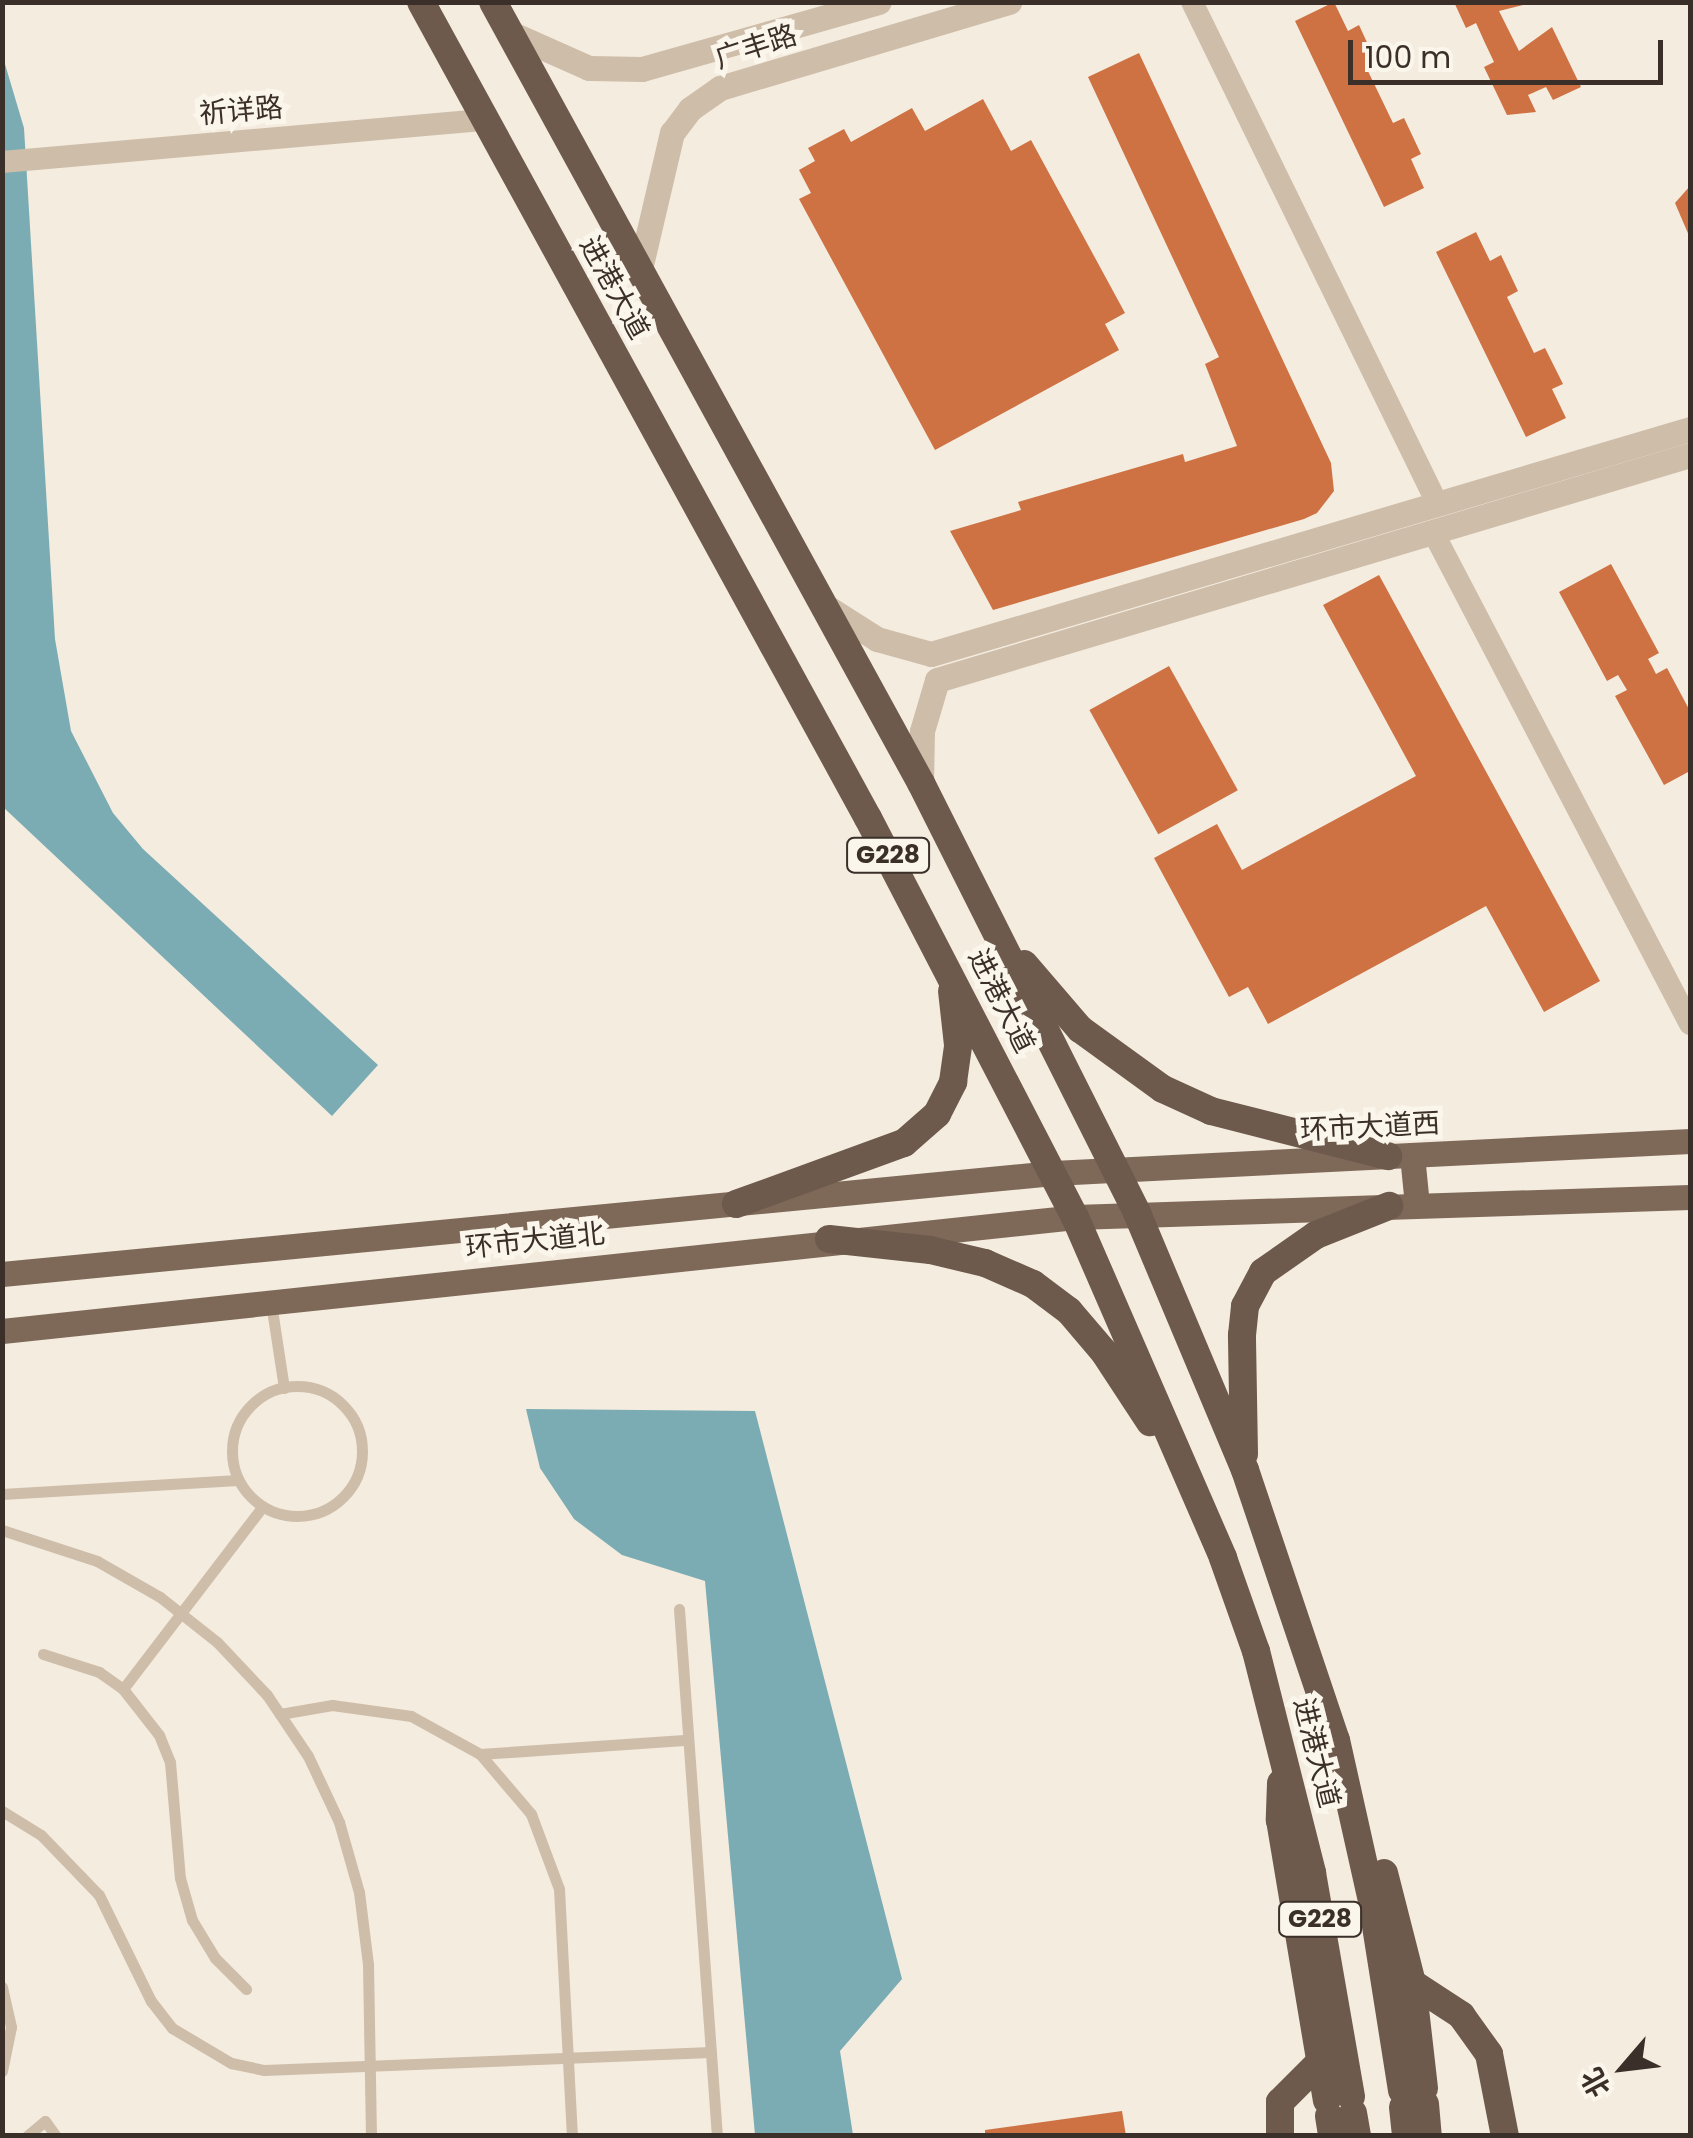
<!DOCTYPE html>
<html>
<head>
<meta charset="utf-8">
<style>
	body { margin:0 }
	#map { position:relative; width:1693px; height:2138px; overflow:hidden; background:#f4ecdf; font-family:Poppins,"Noto Sans SC",sans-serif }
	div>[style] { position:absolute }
	.water>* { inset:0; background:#7bacb4 }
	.building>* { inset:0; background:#ce7243; transform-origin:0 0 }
	.service>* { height:11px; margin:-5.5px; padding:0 5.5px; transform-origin:5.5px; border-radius:5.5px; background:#cebda9 }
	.service>.ring { margin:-5.5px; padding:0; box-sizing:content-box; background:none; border:11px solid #cebda9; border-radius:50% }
	.minor>* { height:22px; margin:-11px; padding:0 11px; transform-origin:11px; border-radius:11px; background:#cebda9 }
	.tertiary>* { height:25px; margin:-12.5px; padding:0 12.5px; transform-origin:12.5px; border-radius:12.5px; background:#cebda9 }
	.primary>* { height:25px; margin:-12.5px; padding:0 12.5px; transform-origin:12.5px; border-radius:12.5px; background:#7e6959 }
	.trunk>* { height:28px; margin:-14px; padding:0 14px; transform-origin:14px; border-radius:14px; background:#6d5a4c }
	span { translate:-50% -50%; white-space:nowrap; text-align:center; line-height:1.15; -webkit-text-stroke:10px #fbf6ec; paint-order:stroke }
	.shield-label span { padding:2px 8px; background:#fbf6ec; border:2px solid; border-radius:8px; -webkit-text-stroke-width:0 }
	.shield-label { font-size:25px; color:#3b3029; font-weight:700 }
	.street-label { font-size:28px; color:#3b3029 }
	.frame { position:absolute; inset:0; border:5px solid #3b3029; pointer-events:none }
	.north { position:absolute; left:1573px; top:2018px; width:100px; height:100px; -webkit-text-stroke:8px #fbf6ec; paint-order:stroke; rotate:242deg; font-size:28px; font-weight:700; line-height:40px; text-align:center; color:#3b3029 }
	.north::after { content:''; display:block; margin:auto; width:35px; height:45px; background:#3b3029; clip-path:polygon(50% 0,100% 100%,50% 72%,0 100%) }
	.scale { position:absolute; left:1348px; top:40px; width:315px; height:45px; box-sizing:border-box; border:5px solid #3b3029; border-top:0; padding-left:12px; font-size:30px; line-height:35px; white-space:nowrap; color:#3b3029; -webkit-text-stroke:8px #fbf6ec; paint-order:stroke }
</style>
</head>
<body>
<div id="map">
	<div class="water">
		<i style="clip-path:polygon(2px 54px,24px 128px,55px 639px,71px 731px,113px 813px,143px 849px,378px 1065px,332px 1116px,3px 807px)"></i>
		<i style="clip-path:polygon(526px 1409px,755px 1411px,902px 1979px,840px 2051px,853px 2135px,755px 2135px,705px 1581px,622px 1555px,574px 1519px,540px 1468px)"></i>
	</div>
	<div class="building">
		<i style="clip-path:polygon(1334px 2px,1348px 31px,1359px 25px,1376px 62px,1366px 67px,1393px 123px,1404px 118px,1421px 154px,1411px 159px,1424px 188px,1384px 207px,1295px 21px)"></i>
		<i style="clip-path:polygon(1454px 2px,1535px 2px,1499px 11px,1519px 51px,1552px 27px,1581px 87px,1553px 100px,1546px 87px,1528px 95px,1536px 112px,1507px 115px,1484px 67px,1494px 62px,1485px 43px,1476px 23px,1466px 28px)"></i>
		<i style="clip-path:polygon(1139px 53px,1331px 463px,1334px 491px,1317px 513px,1304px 519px,993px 610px,950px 531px,1021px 510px,1018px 502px,1183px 454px,1185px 462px,1237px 446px,1205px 364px,1219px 357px,1088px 77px)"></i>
		<i style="clip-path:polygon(983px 99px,1011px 151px,1031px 140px,1125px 313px,1105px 324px,1119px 350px,935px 450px,799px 199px,811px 193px,799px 170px,815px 161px,808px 148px,844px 129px,851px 142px,912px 108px,925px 131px)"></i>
		<i style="clip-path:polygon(1690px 186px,1690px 238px,1675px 203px)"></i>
		<i style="clip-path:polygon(1476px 232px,1490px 261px,1501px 255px,1518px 291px,1507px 297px,1534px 353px,1545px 348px,1563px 384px,1552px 389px,1566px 418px,1526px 437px,1436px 252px)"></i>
		<i style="clip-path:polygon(1611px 564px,1659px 653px,1648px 659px,1652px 666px,1656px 674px,1667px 668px,1690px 711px,1690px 771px,1664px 785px,1615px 696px,1627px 690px,1618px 675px,1607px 681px,1559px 592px)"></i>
		<i style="clip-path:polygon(1379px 575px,1600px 981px,1544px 1012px,1486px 906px,1268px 1024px,1248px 987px,1229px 997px,1154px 858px,1217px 824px,1242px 870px,1416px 776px,1323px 605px)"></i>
		<i style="left:1169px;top:666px;width:142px;height:91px;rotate:61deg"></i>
		<i style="clip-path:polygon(1122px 2111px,1126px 2136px,985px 2136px,985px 2130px)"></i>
	</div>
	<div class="service">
		<i style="left:271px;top:1303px;width:86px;rotate:81.3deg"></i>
		<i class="ring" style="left:232px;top:1386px;width:119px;height:119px"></i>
		<i style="left:2px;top:1494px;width:236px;rotate:-3.4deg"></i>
		<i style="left:2px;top:1530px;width:100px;rotate:18.1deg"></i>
		<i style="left:97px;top:1561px;width:73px;rotate:29.7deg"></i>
		<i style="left:160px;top:1597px;width:73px;rotate:38.3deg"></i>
		<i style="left:217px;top:1642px;width:73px;rotate:46.7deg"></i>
		<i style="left:267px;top:1695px;width:73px;rotate:56.1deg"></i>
		<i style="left:308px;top:1756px;width:73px;rotate:64.8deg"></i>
		<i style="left:339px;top:1822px;width:73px;rotate:74.1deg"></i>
		<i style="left:359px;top:1892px;width:73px;rotate:82.9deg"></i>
		<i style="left:368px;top:1964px;width:172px;rotate:89deg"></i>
		<i style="left:679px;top:1609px;width:528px;rotate:85.88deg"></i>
		<i style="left:43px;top:1654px;width:59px;rotate:17.8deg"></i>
		<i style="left:99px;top:1672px;width:29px;rotate:35deg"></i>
		<i style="left:123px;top:1689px;width:58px;rotate:52deg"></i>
		<i style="left:159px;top:1735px;width:29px;rotate:68deg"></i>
		<i style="left:170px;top:1762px;width:116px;rotate:85.1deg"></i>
		<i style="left:180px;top:1878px;width:44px;rotate:74.1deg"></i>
		<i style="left:192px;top:1920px;width:44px;rotate:58.8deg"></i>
		<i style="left:215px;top:1958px;width:44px;rotate:45deg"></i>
		<i style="left:123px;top:1689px;width:229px;rotate:-52.6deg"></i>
		<i style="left:280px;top:1714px;width:53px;rotate:-9.8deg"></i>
		<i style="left:332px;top:1705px;width:80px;rotate:7.9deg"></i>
		<i style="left:411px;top:1716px;width:79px;rotate:28.8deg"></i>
		<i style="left:480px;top:1754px;width:79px;rotate:49.6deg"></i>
		<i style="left:531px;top:1814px;width:80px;rotate:69.5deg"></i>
		<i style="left:559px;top:1889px;width:247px;rotate:87deg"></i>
		<i style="left:480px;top:1754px;width:208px;rotate:-3.9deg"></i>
		<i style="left:2px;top:1811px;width:46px;rotate:31.6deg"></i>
		<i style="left:41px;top:1835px;width:83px;rotate:46deg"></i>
		<i style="left:99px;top:1895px;width:118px;rotate:63.9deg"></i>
		<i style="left:151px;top:2001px;width:34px;rotate:52deg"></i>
		<i style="left:172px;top:2028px;width:69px;rotate:30.7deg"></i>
		<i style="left:231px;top:2063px;width:34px;rotate:12deg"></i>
		<i style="left:264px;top:2070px;width:447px;rotate:-2.3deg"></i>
		<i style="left:2px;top:1987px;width:41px;rotate:77.3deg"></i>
		<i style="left:11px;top:2027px;width:45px;rotate:101.6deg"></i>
		<i style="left:27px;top:2136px;width:23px;rotate:-40deg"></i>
		<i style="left:45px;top:2121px;width:19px;rotate:54deg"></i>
	</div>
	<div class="minor">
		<i style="left:1192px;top:2px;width:555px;rotate:63.94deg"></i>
		<i style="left:2px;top:162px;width:485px;rotate:-5deg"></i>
		<i style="left:1433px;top:532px;width:555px;rotate:62.42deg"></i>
	</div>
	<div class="tertiary">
		<i style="left:510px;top:33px;width:86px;rotate:23.9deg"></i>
		<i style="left:589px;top:68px;width:53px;rotate:1.1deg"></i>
		<i style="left:642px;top:69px;width:246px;rotate:-15.8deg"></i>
		<i style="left:640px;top:269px;width:140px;rotate:-76.8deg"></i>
		<i style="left:672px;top:133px;width:30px;rotate:-53deg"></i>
		<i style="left:690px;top:109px;width:37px;rotate:-35deg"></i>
		<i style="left:720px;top:88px;width:302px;rotate:-16.6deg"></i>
		<i style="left:825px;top:606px;width:62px;rotate:32.4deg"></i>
		<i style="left:877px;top:639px;width:56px;rotate:15.5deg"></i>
		<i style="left:931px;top:654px;width:792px;rotate:-16.51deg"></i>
		<i style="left:921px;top:783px;width:52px;rotate:-88.9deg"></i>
		<i style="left:922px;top:731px;width:53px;rotate:-73.6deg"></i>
		<i style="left:937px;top:680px;width:786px;rotate:-16.64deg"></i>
	</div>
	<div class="primary">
		<i style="left:1412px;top:1155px;width:50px;rotate:84.3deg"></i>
		<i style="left:2px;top:1274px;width:1056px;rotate:-5.49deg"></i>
		<i style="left:1053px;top:1173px;width:638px;rotate:-2.88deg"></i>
		<i style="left:2px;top:1331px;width:1079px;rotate:-6.06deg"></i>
		<i style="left:1075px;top:1217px;width:615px;rotate:-1.86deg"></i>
	</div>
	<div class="trunk">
		<i style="left:421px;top:2px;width:930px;rotate:61.29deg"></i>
		<i style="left:868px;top:818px;width:449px;rotate:62.6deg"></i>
		<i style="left:1075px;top:1217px;width:372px;rotate:66.5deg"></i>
		<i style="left:1223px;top:1558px;width:99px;rotate:70.5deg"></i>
		<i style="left:1256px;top:1651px;width:229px;rotate:75.8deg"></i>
		<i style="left:1312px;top:1873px;width:227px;rotate:80.1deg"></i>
		<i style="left:493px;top:2px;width:891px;rotate:61.28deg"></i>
		<i style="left:921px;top:783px;width:481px;rotate:63.3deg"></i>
		<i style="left:1137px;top:1213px;width:279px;rotate:67.2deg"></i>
		<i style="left:1245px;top:1470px;width:285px;rotate:71.4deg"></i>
		<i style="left:1336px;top:1740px;width:165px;rotate:77.4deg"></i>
		<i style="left:1372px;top:1901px;width:192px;rotate:81deg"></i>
		<i style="left:1024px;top:964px;width:86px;rotate:49.3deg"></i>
		<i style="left:1080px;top:1029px;width:102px;rotate:35.9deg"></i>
		<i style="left:1163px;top:1089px;width:53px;rotate:24.6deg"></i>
		<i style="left:1211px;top:1111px;width:183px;rotate:14.3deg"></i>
		<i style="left:736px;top:1204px;width:179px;rotate:-20deg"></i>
		<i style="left:904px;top:1143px;width:44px;rotate:-41.3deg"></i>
		<i style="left:937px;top:1114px;width:36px;rotate:-63deg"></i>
		<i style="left:953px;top:1082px;width:37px;rotate:-82deg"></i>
		<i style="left:958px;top:1045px;width:54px;rotate:-96.3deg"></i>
		<i style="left:829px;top:1239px;width:102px;rotate:6.2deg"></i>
		<i style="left:930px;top:1250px;width:57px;rotate:13.3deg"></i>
		<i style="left:985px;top:1263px;width:52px;rotate:23.6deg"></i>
		<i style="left:1033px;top:1284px;width:45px;rotate:36.9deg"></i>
		<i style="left:1069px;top:1311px;width:54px;rotate:49.5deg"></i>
		<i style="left:1104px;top:1352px;width:84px;rotate:56.7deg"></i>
		<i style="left:1244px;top:1454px;width:119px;rotate:-91deg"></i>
		<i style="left:1242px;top:1335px;width:29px;rotate:-84deg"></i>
		<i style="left:1245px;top:1306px;width:38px;rotate:-62deg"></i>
		<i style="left:1263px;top:1272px;width:65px;rotate:-34.9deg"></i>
		<i style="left:1316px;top:1235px;width:79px;rotate:-21.7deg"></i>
		<i style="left:1281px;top:1783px;width:37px;rotate:92deg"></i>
		<i style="left:1280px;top:1820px;width:284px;rotate:80.5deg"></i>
		<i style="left:1384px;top:1873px;width:114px;rotate:75.7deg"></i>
		<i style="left:1412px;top:1983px;width:106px;rotate:83.5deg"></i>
		<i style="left:1412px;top:1983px;width:59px;rotate:33.1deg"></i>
		<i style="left:1461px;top:2015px;width:48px;rotate:54.3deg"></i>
		<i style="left:1489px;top:2054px;width:84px;rotate:79deg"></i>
		<i style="left:1425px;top:2104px;width:32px;rotate:85deg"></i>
		<i style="left:1403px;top:2107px;width:29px;rotate:84deg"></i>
		<i style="left:1353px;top:2113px;width:23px;rotate:80deg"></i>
		<i style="left:1329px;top:2116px;width:20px;rotate:81deg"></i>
		<i style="left:1280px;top:2136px;width:34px;rotate:-90deg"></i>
		<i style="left:1280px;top:2102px;width:58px;rotate:-45deg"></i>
	</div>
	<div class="shield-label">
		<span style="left:888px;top:855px">G228</span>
		<span style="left:1320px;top:1919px">G228</span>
	</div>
	<div class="street-label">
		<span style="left:756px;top:47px;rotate:-18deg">广丰路</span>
		<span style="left:241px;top:111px;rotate:-5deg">祈详路</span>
		<span style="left:614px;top:288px;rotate:61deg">进港大道</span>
		<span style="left:1001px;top:1001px;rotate:63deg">进港大道</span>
		<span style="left:1370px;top:1127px;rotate:-3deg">环市大道西</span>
		<span style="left:535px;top:1241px;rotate:-6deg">环市大道北</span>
		<span style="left:1316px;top:1753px;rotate:76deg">进港大道</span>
	</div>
	<div class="frame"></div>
	<div class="north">北</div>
	<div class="scale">100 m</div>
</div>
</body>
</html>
